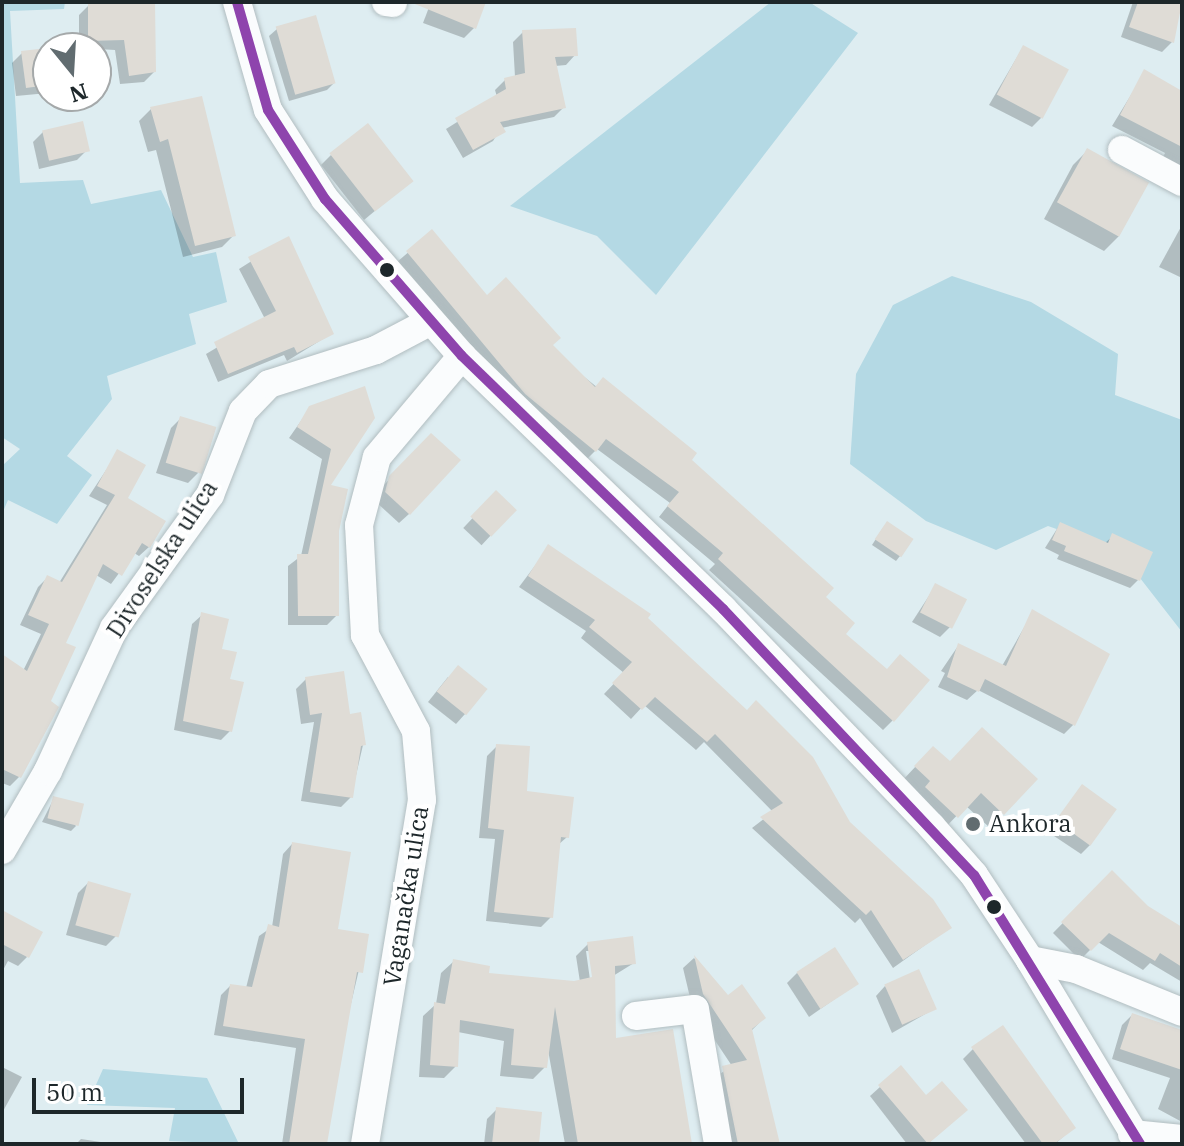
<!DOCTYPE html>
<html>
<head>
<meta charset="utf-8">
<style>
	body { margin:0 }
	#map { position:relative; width:1184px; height:1146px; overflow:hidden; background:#deedf1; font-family:"IBM Plex Serif",serif }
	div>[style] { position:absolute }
	.green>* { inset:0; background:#b4d9e4 }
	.shadow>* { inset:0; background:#0003; transform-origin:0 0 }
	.building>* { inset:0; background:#dfdcd6; transform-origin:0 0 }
	.roads { filter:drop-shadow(0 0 2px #b1bdc0) drop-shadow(0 0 2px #b1bdc0) }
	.minor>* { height:28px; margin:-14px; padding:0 14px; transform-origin:14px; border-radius:14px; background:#fafcfd }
	.bus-1>* { height:10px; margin:-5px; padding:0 5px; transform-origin:5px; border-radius:5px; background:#8e44ad }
	.dots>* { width:22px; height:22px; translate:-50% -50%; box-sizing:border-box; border:4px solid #fff; border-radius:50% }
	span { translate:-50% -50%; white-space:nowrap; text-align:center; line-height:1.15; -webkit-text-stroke:8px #fff; paint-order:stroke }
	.street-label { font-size:24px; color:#1d272a }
	.poi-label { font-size:24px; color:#1d272a }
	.left { translate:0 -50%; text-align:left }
	.frame { position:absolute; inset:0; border:4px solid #1d272a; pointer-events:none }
	.north { position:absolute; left:32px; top:32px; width:80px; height:80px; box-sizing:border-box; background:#fff; border:2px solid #a5a9aa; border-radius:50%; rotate:162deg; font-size:22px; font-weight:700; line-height:32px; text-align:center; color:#1d272a }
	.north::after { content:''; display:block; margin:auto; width:28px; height:36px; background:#616c70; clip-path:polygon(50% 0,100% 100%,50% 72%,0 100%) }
	.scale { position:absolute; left:32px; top:1078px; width:212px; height:36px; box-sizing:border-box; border:4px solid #1d272a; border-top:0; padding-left:10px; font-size:24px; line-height:28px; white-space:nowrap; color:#1d272a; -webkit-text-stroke:6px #fff; paint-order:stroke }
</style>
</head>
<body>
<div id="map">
	<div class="green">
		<i style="clip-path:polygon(2px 2px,65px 2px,64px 9px,10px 11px,20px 183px,83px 180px,91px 204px,161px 190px,193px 257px,216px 252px,227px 302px,189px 314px,196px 344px,107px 376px,112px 399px,67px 456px,92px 475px,57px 524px,8px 500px,2px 514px,2px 466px,20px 449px,2px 437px)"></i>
		<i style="clip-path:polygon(771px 2px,809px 2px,858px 33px,656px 295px,597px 236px,510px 206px)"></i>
		<i style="clip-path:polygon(952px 276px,1031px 302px,1118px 354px,1115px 395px,1182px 420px,1182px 632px,1119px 551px,1048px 526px,996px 550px,926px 521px,850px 464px,856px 374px,893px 305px)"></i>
		<i style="clip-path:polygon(103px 1069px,207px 1078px,239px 1144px,169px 1141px,175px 1108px,87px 1105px)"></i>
	</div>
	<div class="shadow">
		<i style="clip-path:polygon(153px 2px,154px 72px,144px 82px,120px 84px,115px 50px,79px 48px,79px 15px,89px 5px)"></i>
		<i style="clip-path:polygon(431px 2px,481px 2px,474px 28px,464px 38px,423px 23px)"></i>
		<i style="clip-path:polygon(1133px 2px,1182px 2px,1172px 42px,1162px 52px,1121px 37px)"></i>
		<i style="clip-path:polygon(277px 29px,334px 83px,327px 90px,289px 101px,269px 36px)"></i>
		<i style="clip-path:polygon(523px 32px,575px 55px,566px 65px,555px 66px,564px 107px,554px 117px,501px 128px,493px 141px,463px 158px,446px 129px,497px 97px,495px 90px,505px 80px,515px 77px,513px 42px)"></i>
		<i style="clip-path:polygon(1023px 47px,1042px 117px,1032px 127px,989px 105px)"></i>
		<i style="clip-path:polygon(48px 50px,48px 93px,16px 96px,12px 63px,22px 53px)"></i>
		<i style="clip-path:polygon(1145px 72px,1182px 122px,1182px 171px,1162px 159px,1165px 153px,1112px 126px)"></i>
		<i style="clip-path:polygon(151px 109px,234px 235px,222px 247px,183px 257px,156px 150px,148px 152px,139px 121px)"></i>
		<i style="clip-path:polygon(43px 132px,87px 150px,77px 160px,39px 169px,33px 142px)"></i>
		<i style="clip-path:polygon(1088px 150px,1119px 236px,1104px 251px,1044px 219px,1073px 165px)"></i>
		<i style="clip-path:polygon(331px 155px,411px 181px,364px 220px,321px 165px)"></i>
		<i style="clip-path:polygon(1182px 225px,1182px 278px,1159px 267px)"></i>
		<i style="clip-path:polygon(432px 232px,486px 298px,689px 461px,823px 598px,893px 720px,883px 730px,709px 570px,715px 564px,659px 517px,670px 503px,597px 449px,585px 461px,516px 404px,397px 262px)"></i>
		<i style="clip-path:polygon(288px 238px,331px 334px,287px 361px,284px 355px,218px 382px,206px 354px,265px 319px,239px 269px)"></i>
		<i style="clip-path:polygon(364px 388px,328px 486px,337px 531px,337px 615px,327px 625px,288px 625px,288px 566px,301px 556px,322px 459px,289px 438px,310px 408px)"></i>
		<i style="clip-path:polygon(181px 418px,198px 473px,188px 483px,156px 473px,171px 428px)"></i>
		<i style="clip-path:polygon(431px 436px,409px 514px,399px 523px,376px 502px,380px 489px)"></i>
		<i style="clip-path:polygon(118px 452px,125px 499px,149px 547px,139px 556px,134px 553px,111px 584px,96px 575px,63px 644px,19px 777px,10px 786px,2px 783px,2px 657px,23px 671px,41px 634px,20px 625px,38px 587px,47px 578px,59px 583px,107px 505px,89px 496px)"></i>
		<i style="left:496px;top:493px;width:25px;height:48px;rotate:43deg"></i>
		<i style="clip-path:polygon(1060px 524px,1105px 543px,1113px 536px,1139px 579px,1130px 588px,1057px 559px,1059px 555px,1045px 548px)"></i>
		<i style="clip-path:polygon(883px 528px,900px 556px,896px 561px,872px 545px)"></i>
		<i style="clip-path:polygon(549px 547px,645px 618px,949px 928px,893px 968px,860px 918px,855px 923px,752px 828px,773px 812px,704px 742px,696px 750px,644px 705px,631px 719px,604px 694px,624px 673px,581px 638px,586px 631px,519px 587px)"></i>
		<i style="clip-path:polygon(936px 585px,950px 627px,940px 637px,912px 622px)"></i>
		<i style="clip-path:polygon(1033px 612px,1074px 724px,1064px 734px,978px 690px,967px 700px,938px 687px,945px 673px,941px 671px,958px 646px,1002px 666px)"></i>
		<i style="clip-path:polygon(202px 615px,220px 650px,230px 731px,221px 740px,174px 730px,192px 624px)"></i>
		<i style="clip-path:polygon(448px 677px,465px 714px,456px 724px,428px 702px)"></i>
		<i style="clip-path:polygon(306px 679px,348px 716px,363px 745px,351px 797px,341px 807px,301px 801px,314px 722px,301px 724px,296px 689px)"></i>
		<i style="clip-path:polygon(497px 746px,525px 793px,567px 837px,558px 845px,551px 917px,541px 927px,486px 921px,495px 839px,479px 838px,487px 756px)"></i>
		<i style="clip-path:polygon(933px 748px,949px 763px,1035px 779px,989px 827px,966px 806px,942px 831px,901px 782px)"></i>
		<i style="clip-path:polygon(1082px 787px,1090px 845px,1081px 854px,1048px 832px)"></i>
		<i style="clip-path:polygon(54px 798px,76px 826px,71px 831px,42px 822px)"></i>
		<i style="clip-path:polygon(292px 844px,336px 931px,367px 936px,340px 1050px,326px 1144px,282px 1144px,296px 1048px,214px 1035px,221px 995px,230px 986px,246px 988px,259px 936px,272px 927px,283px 854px)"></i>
		<i style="clip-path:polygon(1112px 873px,1147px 908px,1180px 928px,1182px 924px,1182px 982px,1150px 963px,1143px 970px,1098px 942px,1080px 960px,1053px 933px)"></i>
		<i style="clip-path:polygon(88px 883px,116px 936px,106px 946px,66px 935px,78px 893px)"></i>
		<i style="clip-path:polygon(2px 916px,27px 957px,18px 966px,8px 961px,2px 972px)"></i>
		<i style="clip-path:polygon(evenodd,588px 944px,634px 963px,613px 976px,614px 1040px,690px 1144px,565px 1144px,548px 1050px,545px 1067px,533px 1079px,500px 1076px,504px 1041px,458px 1032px,456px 1066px,444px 1078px,419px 1077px,423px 1016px,436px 1004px,441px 973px,453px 962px,486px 975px,580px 982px,576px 956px,588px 944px,586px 951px,590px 951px,595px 987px,591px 987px,586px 951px)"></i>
		<i style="clip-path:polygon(694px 958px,728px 997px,764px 1018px,751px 1031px,778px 1144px,725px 1144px,712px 1079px,732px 1066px,692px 1006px,683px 968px)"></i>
		<i style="clip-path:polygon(797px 973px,856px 984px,809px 1017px,787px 983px)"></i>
		<i style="clip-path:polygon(885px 986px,934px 1009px,892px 1033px,876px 996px)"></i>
		<i style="clip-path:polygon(1132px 1015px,1182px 1032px,1182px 1122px,1158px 1109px,1170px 1078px,1112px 1059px,1122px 1025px)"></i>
		<i style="clip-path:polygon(973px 1049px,1073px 1128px,1055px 1144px,1026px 1144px,963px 1059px)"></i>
		<i style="clip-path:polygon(2px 1067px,22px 1077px,2px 1113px)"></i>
		<i style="clip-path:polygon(880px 1087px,926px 1098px,955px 1120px,927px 1144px,907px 1144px,870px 1096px)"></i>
		<i style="clip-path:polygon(497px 1109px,537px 1144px,484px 1144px,487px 1119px)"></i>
		<i style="clip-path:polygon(81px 1139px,114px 1144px,76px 1144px)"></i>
	</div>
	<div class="building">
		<i style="clip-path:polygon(155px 2px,156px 72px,129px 76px,124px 40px,88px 41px,88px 3px)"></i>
		<i style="clip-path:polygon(410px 2px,486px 2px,476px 29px)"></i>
		<i style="clip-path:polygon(1138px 2px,1182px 2px,1174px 43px,1129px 27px)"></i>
		<i style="left:316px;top:15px;width:71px;height:42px;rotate:74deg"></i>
		<i style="clip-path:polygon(576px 28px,578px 56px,555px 57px,566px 108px,500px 122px,506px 132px,473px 150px,455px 118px,506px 89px,504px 78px,525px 73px,522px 30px)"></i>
		<i style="left:1023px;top:45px;width:52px;height:56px;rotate:28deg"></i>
		<i style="clip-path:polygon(48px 48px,48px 85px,26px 88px,21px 51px)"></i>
		<i style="clip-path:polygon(1144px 69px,1182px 91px,1182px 147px,1120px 115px)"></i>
		<i style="clip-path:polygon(202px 96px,236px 236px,195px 246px,168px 139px,160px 142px,150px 107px)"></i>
		<i style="left:83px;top:121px;width:31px;height:42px;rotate:77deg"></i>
		<i style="left:368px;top:123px;width:74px;height:49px;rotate:52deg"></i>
		<i style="left:1087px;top:148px;width:71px;height:62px;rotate:29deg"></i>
		<i style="clip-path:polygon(432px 229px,487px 295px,506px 277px,561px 338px,553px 345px,595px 387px,603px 377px,697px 453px,692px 460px,834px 588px,826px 597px,855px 623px,846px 634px,887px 669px,900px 654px,930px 680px,894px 722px,718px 559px,723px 553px,667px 506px,679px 492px,606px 439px,596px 452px,525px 394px,406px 251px)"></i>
		<i style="clip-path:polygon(289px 236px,334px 334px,297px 353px,294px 347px,228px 374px,214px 342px,276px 311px,248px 257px)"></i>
		<i style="clip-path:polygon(365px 386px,375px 418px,331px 485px,348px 489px,339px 531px,339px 616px,298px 616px,297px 554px,308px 554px,331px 449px,297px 427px,309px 406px)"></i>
		<i style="left:180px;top:416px;width:38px;height:49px;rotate:17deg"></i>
		<i style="clip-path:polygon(431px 433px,461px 460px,410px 515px,385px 492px,389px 476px)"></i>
		<i style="clip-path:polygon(117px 449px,146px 465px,128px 498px,166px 521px,150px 548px,142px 543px,122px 576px,103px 564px,66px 643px,76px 647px,51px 701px,59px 707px,21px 778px,2px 769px,2px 654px,27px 671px,49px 624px,28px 615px,47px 575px,62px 582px,115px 495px,97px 486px)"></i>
		<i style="left:496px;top:490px;width:29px;height:37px;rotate:44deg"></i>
		<i style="left:887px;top:521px;width:32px;height:22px;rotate:34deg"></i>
		<i style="clip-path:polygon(1060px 522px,1108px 543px,1112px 533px,1153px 552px,1140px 581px,1064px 551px,1066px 546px,1052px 540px)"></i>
		<i style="clip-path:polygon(548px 544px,651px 614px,648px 618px,747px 710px,756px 700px,813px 757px,850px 822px,933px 899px,952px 928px,903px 960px,871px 910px,866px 915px,760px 817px,783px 803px,715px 734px,707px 742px,655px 697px,642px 710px,612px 683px,632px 662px,589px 627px,595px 620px,528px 576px)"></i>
		<i style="left:935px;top:583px;width:36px;height:33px;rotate:27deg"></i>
		<i style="clip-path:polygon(1032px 609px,1110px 654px,1075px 726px,985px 679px,979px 692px,947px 677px,958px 643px,1006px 666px)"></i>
		<i style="clip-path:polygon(201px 612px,229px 619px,222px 649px,237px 652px,230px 679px,244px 682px,232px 732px,183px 721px)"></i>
		<i style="left:458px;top:665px;width:38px;height:34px;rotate:39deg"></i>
		<i style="clip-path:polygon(344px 671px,350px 714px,361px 712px,366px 745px,361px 746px,353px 798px,310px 792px,322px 713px,310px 715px,305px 677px)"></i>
		<i style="clip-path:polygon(982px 727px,1038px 779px,1004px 815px,981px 793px,958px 818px,925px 787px,930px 781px,914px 766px,933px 746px,950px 761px)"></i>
		<i style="clip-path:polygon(496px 744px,530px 746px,527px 791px,574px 797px,569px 838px,561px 837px,553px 918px,494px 912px,504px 830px,488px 828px)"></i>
		<i style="left:1082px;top:784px;width:43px;height:45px;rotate:36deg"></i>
		<i style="left:53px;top:796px;width:32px;height:23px;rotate:14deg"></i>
		<i style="clip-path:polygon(292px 842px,351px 852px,338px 929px,369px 934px,363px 973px,357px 972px,327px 1144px,289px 1144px,305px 1039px,223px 1026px,230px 984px,252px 987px,268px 924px,279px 927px)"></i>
		<i style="clip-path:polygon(1112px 870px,1148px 906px,1182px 927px,1182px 967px,1160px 953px,1155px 961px,1109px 933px,1091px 951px,1061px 922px)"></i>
		<i style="left:88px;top:881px;width:45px;height:46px;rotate:16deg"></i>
		<i style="clip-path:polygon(2px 910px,43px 932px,29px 958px,2px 944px)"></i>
		<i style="clip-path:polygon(633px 936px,636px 964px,615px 966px,616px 1038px,673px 1029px,692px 1144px,578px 1144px,555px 1007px,547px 1068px,511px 1065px,514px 1029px,460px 1020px,458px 1067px,430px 1065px,434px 1002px,445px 1004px,453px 959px,490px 966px,489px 973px,574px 981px,592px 977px,587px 942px)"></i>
		<i style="left:835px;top:947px;width:44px;height:46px;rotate:57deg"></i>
		<i style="clip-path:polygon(694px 955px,728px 995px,742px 984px,766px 1018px,752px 1029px,780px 1144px,738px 1144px,722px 1066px,747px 1060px,703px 994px)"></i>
		<i style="left:919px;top:969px;width:44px;height:38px;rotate:66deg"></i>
		<i style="clip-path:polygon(1132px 1013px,1182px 1030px,1182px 1070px,1120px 1049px)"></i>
		<i style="clip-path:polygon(1003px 1025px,1076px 1128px,1054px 1144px,1043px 1144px,971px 1047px)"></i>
		<i style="clip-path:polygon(901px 1065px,926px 1095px,942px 1081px,968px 1110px,928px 1144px,878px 1085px)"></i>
		<i style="clip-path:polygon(496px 1107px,542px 1112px,539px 1144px,492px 1144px)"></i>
	</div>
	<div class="roads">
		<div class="minor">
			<i style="left:237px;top:2px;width:112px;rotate:74deg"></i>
			<i style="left:268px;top:110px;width:106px;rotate:57.4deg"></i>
			<i style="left:325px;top:199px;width:208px;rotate:48.9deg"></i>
			<i style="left:462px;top:356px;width:363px;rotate:44.1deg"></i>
			<i style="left:723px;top:609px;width:301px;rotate:46.2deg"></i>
			<i style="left:931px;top:826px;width:65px;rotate:48.7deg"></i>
			<i style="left:974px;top:875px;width:102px;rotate:56.6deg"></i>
			<i style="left:1030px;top:960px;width:214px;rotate:59.1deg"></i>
			<i style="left:386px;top:2px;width:7px;rotate:8deg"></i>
			<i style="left:1122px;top:150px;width:68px;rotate:28.1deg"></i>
			<i style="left:2px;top:850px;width:91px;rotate:-59.8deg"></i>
			<i style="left:48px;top:771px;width:157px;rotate:-65.2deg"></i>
			<i style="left:114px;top:628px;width:164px;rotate:-54.2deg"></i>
			<i style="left:210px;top:495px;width:90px;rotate:-68.6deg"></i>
			<i style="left:243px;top:411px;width:37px;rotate:-46deg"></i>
			<i style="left:269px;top:384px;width:112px;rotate:-17.6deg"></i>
			<i style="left:376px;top:350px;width:62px;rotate:-27.8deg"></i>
			<i style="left:1030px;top:960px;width:47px;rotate:11.1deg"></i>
			<i style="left:1076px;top:969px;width:114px;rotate:22.1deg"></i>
			<i style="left:636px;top:1016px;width:59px;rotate:-6.8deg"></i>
			<i style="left:695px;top:1009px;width:137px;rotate:80.3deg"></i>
			<i style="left:1132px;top:1134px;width:50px;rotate:5.7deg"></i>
			<i style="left:365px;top:1144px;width:349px;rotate:-80.6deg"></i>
			<i style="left:422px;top:800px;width:69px;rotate:-95deg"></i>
			<i style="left:416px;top:731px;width:109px;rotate:-118deg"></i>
			<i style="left:365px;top:635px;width:110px;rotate:-93.1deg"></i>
			<i style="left:359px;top:525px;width:70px;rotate:-75.2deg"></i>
			<i style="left:377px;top:457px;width:132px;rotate:-49.9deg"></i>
		</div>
	</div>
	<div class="bus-1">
		<i style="left:237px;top:2px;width:112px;rotate:74deg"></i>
		<i style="left:268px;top:110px;width:106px;rotate:57.4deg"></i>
		<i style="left:325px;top:199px;width:208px;rotate:48.9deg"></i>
		<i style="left:462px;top:356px;width:363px;rotate:44.1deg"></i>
		<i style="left:723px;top:609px;width:366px;rotate:46.7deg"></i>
		<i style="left:974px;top:875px;width:316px;rotate:58.3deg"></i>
	</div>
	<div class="dots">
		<i style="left:387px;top:270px;background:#1d272a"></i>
		<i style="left:973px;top:824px;background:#616c70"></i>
		<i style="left:994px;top:907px;background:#1d272a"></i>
	</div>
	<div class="street-label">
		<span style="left:162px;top:559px;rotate:-57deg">Divoselska ulica</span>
		<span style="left:406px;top:896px;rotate:-81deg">Vaganačka ulica</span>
	</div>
	<div class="poi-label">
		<span class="left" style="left:989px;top:824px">Ankora</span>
	</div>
	<div class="frame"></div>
	<div class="north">N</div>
	<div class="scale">50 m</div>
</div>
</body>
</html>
